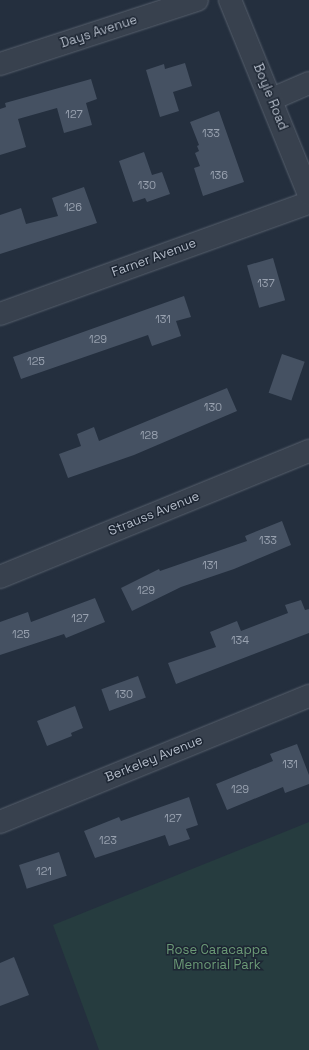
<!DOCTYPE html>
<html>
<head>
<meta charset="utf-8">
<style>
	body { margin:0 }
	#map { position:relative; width:309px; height:1050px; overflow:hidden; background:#242f3e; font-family:"Space Grotesk",sans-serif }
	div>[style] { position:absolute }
	.green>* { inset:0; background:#263c3f }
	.building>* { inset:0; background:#455162; transform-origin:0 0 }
	.roads { filter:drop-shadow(0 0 1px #565f6c) drop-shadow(0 0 1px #565f6c) }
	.minor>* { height:22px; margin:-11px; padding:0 11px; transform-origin:11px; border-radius:11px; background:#38414e }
	.tertiary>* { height:22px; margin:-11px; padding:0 11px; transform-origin:11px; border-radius:11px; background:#38414e }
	span { translate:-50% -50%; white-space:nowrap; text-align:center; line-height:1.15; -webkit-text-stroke:3px #1d2633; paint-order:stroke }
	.number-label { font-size:11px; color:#98a1af }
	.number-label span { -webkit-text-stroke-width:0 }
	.street-label { font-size:13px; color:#b4bcc9 }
	.park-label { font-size:13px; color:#6b9a76 }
</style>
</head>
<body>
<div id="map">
	<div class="green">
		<i style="clip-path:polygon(309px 822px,309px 1050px,99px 1050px,53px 925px)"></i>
	</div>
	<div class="building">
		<i style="clip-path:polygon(185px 63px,192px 86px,173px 92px,179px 111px,160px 117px,146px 70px,164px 64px,165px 69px)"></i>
		<i style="clip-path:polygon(91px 79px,97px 99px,86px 103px,92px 125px,64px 133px,57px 108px,18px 119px,26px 147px,0 155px,0 109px,6px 107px,5px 103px)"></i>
		<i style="clip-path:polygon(219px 111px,244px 182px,203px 196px,194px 168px,200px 166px,195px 153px,199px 151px,197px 146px,199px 145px,190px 122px)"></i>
		<i style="clip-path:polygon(144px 152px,152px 175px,162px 172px,170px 194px,147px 202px,145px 198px,133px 202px,119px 161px)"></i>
		<i style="clip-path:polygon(84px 187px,97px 223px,0 254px,0 215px,21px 208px,26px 224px,58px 216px,52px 198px)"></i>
		<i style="left:273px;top:258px;width:44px;height:27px;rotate:74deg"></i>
		<i style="clip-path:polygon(184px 296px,191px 317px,176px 321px,181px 336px,152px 346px,148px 335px,21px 379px,13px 357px)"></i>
		<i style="left:282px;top:354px;width:24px;height:41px;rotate:19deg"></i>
		<i style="clip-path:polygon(227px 388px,237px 411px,134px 455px,68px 478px,59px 454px,81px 446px,77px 434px,94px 427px,99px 441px)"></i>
		<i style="clip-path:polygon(282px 521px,291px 545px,234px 569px,181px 587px,132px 611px,121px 588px,159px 569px,160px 571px,247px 541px,245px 536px)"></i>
		<i style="clip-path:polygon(95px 598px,105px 622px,66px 638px,64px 634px,0 655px,0 622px,28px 612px,31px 622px)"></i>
		<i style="clip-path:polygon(301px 600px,305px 610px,309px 609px,309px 633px,176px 684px,168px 663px,216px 647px,210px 632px,237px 621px,241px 631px,288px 613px,285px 605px)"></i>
		<i style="left:138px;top:676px;width:23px;height:39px;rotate:70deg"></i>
		<i style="clip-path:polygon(75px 706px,83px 728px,71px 733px,72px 736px,47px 746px,37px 721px)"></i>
		<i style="clip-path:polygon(297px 744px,309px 775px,309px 784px,285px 793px,283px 787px,227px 810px,216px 784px,273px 761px,270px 754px)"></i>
		<i style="clip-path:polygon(189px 797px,198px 825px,186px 829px,190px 839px,169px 846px,165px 835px,95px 858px,84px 831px,119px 817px,121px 821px)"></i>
		<i style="left:59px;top:852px;width:25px;height:42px;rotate:72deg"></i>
		<i style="clip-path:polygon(14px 957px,29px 995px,0 1006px,0 963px)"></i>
	</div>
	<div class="roads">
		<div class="minor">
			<i style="left:0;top:64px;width:207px;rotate:-18deg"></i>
			<i style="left:272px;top:99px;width:40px;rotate:-23.4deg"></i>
			<i style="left:0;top:314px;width:328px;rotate:-19.8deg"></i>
			<i style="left:0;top:577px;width:334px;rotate:-22.2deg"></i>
			<i style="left:0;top:822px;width:334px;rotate:-22.2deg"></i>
		</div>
		<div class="tertiary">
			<i style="left:230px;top:0;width:210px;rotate:67.9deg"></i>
		</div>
	</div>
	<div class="number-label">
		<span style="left:74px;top:114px">127</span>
		<span style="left:211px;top:133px">133</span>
		<span style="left:219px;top:175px">136</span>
		<span style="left:147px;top:185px">130</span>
		<span style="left:73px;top:207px">126</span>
		<span style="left:266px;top:283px">137</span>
		<span style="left:163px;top:319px">131</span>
		<span style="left:98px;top:339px">129</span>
		<span style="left:36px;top:361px">125</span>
		<span style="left:213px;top:407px">130</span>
		<span style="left:149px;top:435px">128</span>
		<span style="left:268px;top:540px">133</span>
		<span style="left:210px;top:565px">131</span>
		<span style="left:146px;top:590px">129</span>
		<span style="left:80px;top:618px">127</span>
		<span style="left:21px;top:634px">125</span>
		<span style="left:240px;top:640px">134</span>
		<span style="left:124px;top:694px">130</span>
		<span style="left:290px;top:764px">131</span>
		<span style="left:240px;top:789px">129</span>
		<span style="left:173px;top:818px">127</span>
		<span style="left:108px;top:840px">123</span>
		<span style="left:44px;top:871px">121</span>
	</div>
	<div class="street-label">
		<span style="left:99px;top:32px;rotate:-18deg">Days Avenue</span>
		<span style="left:270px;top:97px;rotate:68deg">Boyle Road</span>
		<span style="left:154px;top:258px;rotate:-20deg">Farner Avenue</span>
		<span style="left:154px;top:514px;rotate:-22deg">Strauss Avenue</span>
		<span style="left:154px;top:759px;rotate:-22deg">Berkeley Avenue</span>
	</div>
	<div class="park-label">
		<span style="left:217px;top:958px">Rose Caracappa<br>Memorial Park</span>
	</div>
</div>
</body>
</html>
